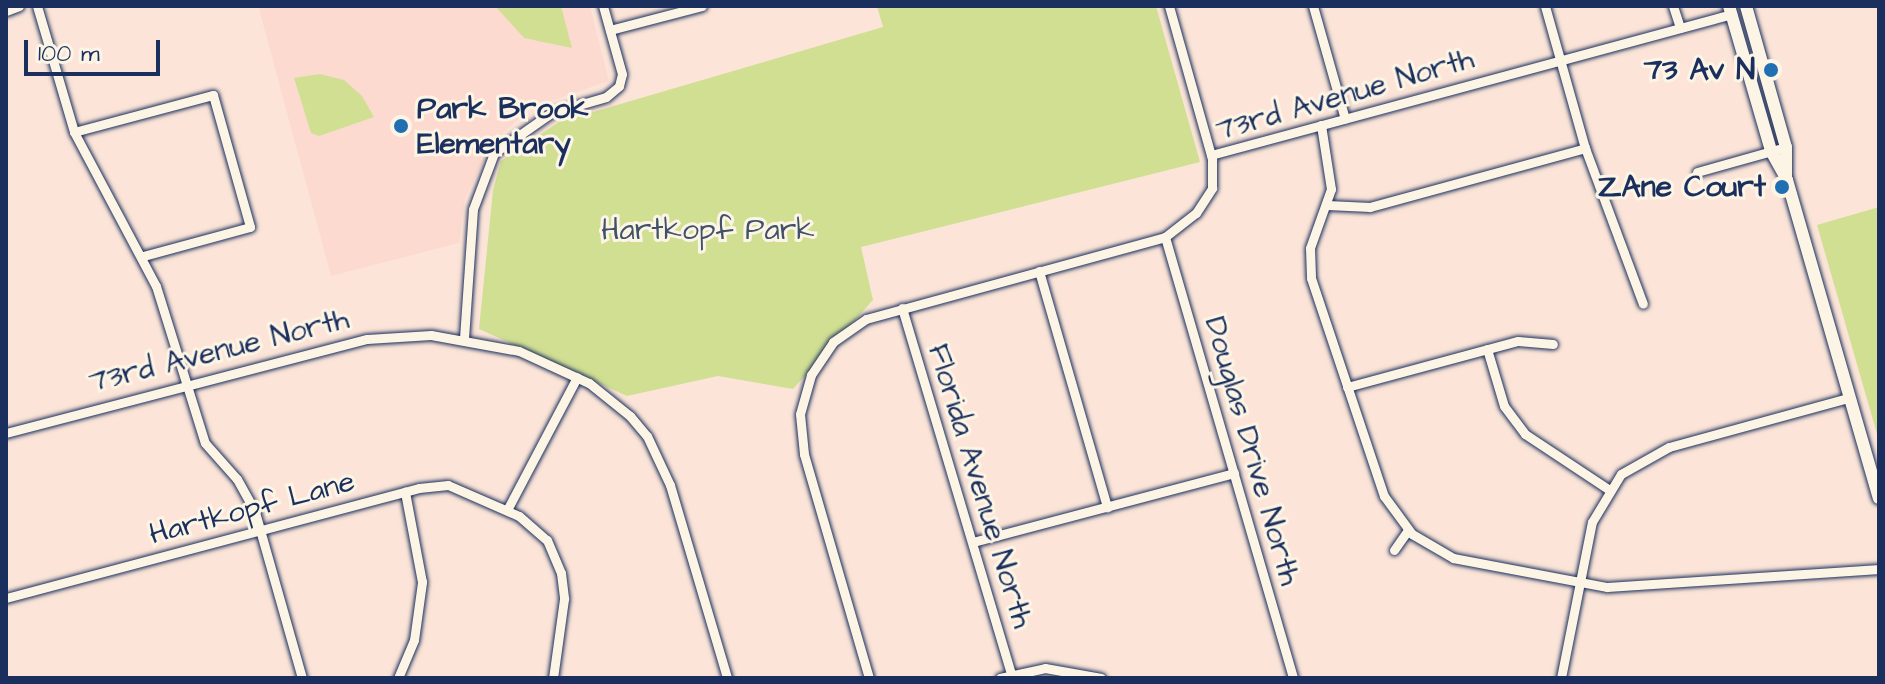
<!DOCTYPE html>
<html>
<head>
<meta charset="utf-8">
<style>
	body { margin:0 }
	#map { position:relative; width:1885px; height:684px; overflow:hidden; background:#fce5d8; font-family:"Architects Daughter",sans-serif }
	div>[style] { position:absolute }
	.built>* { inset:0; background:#fcdacf }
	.green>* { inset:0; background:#d1df93 }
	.roads { filter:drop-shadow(0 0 2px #1b2f5e) drop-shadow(0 0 2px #1b2f5e) }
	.street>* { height:9px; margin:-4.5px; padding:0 4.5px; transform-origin:4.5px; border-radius:4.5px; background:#fcf5e5 }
	.secondary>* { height:12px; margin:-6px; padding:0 6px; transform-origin:6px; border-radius:6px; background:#fcf5e5 }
	.dots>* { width:22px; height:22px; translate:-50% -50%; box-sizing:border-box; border:4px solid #fcf5e5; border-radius:50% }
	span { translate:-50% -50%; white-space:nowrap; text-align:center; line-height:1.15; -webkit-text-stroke:6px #fcf5e5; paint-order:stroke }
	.poi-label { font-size:30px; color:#1b2f5e; font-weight:700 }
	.right { translate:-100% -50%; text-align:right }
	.left { translate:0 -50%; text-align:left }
	.street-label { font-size:30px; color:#1b2f5e }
	.park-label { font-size:30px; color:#3f5269 }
	.frame { position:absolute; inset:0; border:8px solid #1b2f5e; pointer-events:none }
	.scale { position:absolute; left:24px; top:40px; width:136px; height:36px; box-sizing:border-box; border:4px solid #1b2f5e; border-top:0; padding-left:10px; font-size:24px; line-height:28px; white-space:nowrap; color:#1b2f5e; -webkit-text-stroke:6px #fcf5e5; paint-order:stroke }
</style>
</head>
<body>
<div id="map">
	<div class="built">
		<i style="clip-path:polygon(271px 6px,590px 6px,609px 81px,531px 108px,492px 143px,465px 198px,459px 243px,331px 276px,259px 9px)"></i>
	</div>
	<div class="green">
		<i style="clip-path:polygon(495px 6px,561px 6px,572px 48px,524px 38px)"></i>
		<i style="clip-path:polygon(877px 6px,1156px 6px,1200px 162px,861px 247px,873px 300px,793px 389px,718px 376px,627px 396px,479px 329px,493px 190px,501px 161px,559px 122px,883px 27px)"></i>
		<i style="clip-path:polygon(320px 74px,344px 80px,362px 96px,374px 117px,319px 136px,311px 133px,294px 78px)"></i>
		<i style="clip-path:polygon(1879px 207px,1879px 441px,1817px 225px)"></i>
	</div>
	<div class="roads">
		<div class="street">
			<i style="left:37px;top:6px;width:131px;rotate:73.6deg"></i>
			<i style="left:74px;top:132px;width:174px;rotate:62deg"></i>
			<i style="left:156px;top:286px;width:164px;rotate:72.7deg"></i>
			<i style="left:205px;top:443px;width:48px;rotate:48.4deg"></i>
			<i style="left:237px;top:479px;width:38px;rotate:61deg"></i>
			<i style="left:255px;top:512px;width:173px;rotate:74.2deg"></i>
			<i style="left:1313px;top:6px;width:117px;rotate:74.2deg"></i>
			<i style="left:1545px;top:6px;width:148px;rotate:74.3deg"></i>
			<i style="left:1585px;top:148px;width:166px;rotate:69.6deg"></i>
			<i style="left:1673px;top:6px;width:23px;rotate:72deg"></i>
			<i style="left:6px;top:11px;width:14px;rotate:-21deg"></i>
			<i style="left:610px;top:30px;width:95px;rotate:-14.6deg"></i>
			<i style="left:1321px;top:125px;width:65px;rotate:81.1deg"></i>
			<i style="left:1331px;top:189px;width:63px;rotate:109.6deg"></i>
			<i style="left:1310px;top:248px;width:30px;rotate:88deg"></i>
			<i style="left:1311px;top:278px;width:230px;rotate:71.5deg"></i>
			<i style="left:1384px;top:496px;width:47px;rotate:53.6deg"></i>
			<i style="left:1412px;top:534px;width:48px;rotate:30.3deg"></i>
			<i style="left:1453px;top:558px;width:157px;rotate:10.7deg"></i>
			<i style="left:1607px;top:587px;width:273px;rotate:-3.8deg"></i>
			<i style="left:74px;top:132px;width:144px;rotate:-14.9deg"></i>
			<i style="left:213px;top:95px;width:137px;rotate:74.3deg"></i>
			<i style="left:250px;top:227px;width:111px;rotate:164.8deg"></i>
			<i style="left:1211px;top:155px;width:540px;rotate:-15.14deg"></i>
			<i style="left:1697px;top:172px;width:92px;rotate:-15.7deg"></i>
			<i style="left:1327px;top:205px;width:43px;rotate:2.7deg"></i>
			<i style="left:1370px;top:207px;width:223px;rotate:-15.3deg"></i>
			<i style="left:1165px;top:237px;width:459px;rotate:73.8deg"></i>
			<i style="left:1039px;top:271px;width:246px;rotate:73.9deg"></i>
			<i style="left:902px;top:308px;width:386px;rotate:73.4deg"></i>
			<i style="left:464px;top:338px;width:129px;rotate:-86deg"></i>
			<i style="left:473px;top:209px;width:60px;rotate:-69.4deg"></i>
			<i style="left:494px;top:153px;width:70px;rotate:-35.1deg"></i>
			<i style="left:551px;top:113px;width:57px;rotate:-16.2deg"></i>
			<i style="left:606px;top:97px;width:17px;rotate:-40deg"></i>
			<i style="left:619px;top:86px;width:12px;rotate:-76deg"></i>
			<i style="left:622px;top:74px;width:71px;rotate:-105.6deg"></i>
			<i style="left:1487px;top:349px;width:59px;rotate:73.4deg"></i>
			<i style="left:1504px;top:406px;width:35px;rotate:53deg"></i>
			<i style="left:1525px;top:434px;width:100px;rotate:33.5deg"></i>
			<i style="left:1347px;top:387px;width:177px;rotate:-15.1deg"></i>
			<i style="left:1518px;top:341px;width:35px;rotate:5deg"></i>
			<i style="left:6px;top:433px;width:373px;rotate:-14.6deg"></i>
			<i style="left:367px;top:339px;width:64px;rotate:-3.6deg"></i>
			<i style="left:431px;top:335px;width:89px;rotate:10.3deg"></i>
			<i style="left:519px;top:351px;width:77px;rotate:24.6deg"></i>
			<i style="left:589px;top:383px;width:53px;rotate:38.8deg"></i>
			<i style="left:630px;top:416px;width:26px;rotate:50deg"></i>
			<i style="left:647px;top:436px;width:54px;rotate:64.9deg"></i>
			<i style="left:670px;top:485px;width:201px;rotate:73.5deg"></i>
			<i style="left:507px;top:510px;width:150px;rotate:-62.2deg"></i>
			<i style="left:973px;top:542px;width:270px;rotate:-14.8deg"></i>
			<i style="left:1394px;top:550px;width:24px;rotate:-55deg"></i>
			<i style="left:6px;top:598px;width:427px;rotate:-14.9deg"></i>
			<i style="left:419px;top:488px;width:29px;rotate:-6deg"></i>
			<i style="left:448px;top:485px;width:77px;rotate:23.6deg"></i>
			<i style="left:519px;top:516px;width:37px;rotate:41deg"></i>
			<i style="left:547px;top:540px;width:36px;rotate:67deg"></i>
			<i style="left:561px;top:573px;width:26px;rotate:83deg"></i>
			<i style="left:564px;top:599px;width:80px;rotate:97.9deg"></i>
			<i style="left:398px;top:678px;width:41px;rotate:-67.2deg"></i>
			<i style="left:414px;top:640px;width:59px;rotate:-82.1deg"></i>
			<i style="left:422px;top:582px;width:92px;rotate:-100.7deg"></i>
			<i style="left:869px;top:678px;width:233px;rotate:-106.2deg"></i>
			<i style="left:804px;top:454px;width:40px;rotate:-95.7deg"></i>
			<i style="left:800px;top:414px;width:41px;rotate:-74.2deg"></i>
			<i style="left:811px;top:375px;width:40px;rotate:-56deg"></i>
			<i style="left:833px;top:342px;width:40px;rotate:-34.9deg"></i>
			<i style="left:866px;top:319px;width:310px;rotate:-15.3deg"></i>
			<i style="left:1165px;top:237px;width:39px;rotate:-38deg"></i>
			<i style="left:1196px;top:213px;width:30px;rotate:-57deg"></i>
			<i style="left:1212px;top:188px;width:29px;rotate:-90deg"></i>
			<i style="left:1212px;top:159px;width:159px;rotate:-105.7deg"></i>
			<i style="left:1000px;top:678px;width:46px;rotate:-12.5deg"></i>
			<i style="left:1045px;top:668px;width:57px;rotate:10.1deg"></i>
			<i style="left:1561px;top:678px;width:159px;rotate:-78.8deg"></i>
			<i style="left:1592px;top:522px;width:56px;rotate:-58.9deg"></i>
			<i style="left:1621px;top:474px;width:55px;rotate:-29.4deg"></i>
			<i style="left:1669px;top:447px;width:186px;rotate:-15.3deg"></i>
		</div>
		<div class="secondary">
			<i style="left:1729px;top:6px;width:151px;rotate:73.8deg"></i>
			<i style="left:1771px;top:151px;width:33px;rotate:61deg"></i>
			<i style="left:1787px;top:180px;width:331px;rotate:73.9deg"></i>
			<i style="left:1746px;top:6px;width:147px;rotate:74.2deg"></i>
			<i style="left:1786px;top:147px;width:30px;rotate:90deg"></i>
		</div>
	</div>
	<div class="dots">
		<i style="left:1771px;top:70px;background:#1f6fb2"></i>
		<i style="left:401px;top:126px;background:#1f6fb2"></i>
		<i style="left:1782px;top:187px;background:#1f6fb2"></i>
	</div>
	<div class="poi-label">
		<span class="right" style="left:1755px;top:70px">73 Av N</span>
		<span class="left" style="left:417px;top:126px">Park Brook<br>Elementary</span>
		<span class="right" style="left:1766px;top:187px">ZAne Court</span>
	</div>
	<div class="street-label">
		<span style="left:1345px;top:95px;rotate:-16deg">73rd Avenue North</span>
		<span style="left:219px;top:351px;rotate:-14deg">73rd Avenue North</span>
		<span style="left:1252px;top:451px;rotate:74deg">Douglas Drive North</span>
		<span style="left:980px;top:486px;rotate:73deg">Florida Avenue North</span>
		<span style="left:252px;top:508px;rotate:-15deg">Hartkopf Lane</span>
	</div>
	<div class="park-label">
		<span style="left:708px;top:230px">Hartkopf Park</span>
	</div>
	<div class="frame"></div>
	<div class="scale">100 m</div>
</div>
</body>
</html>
